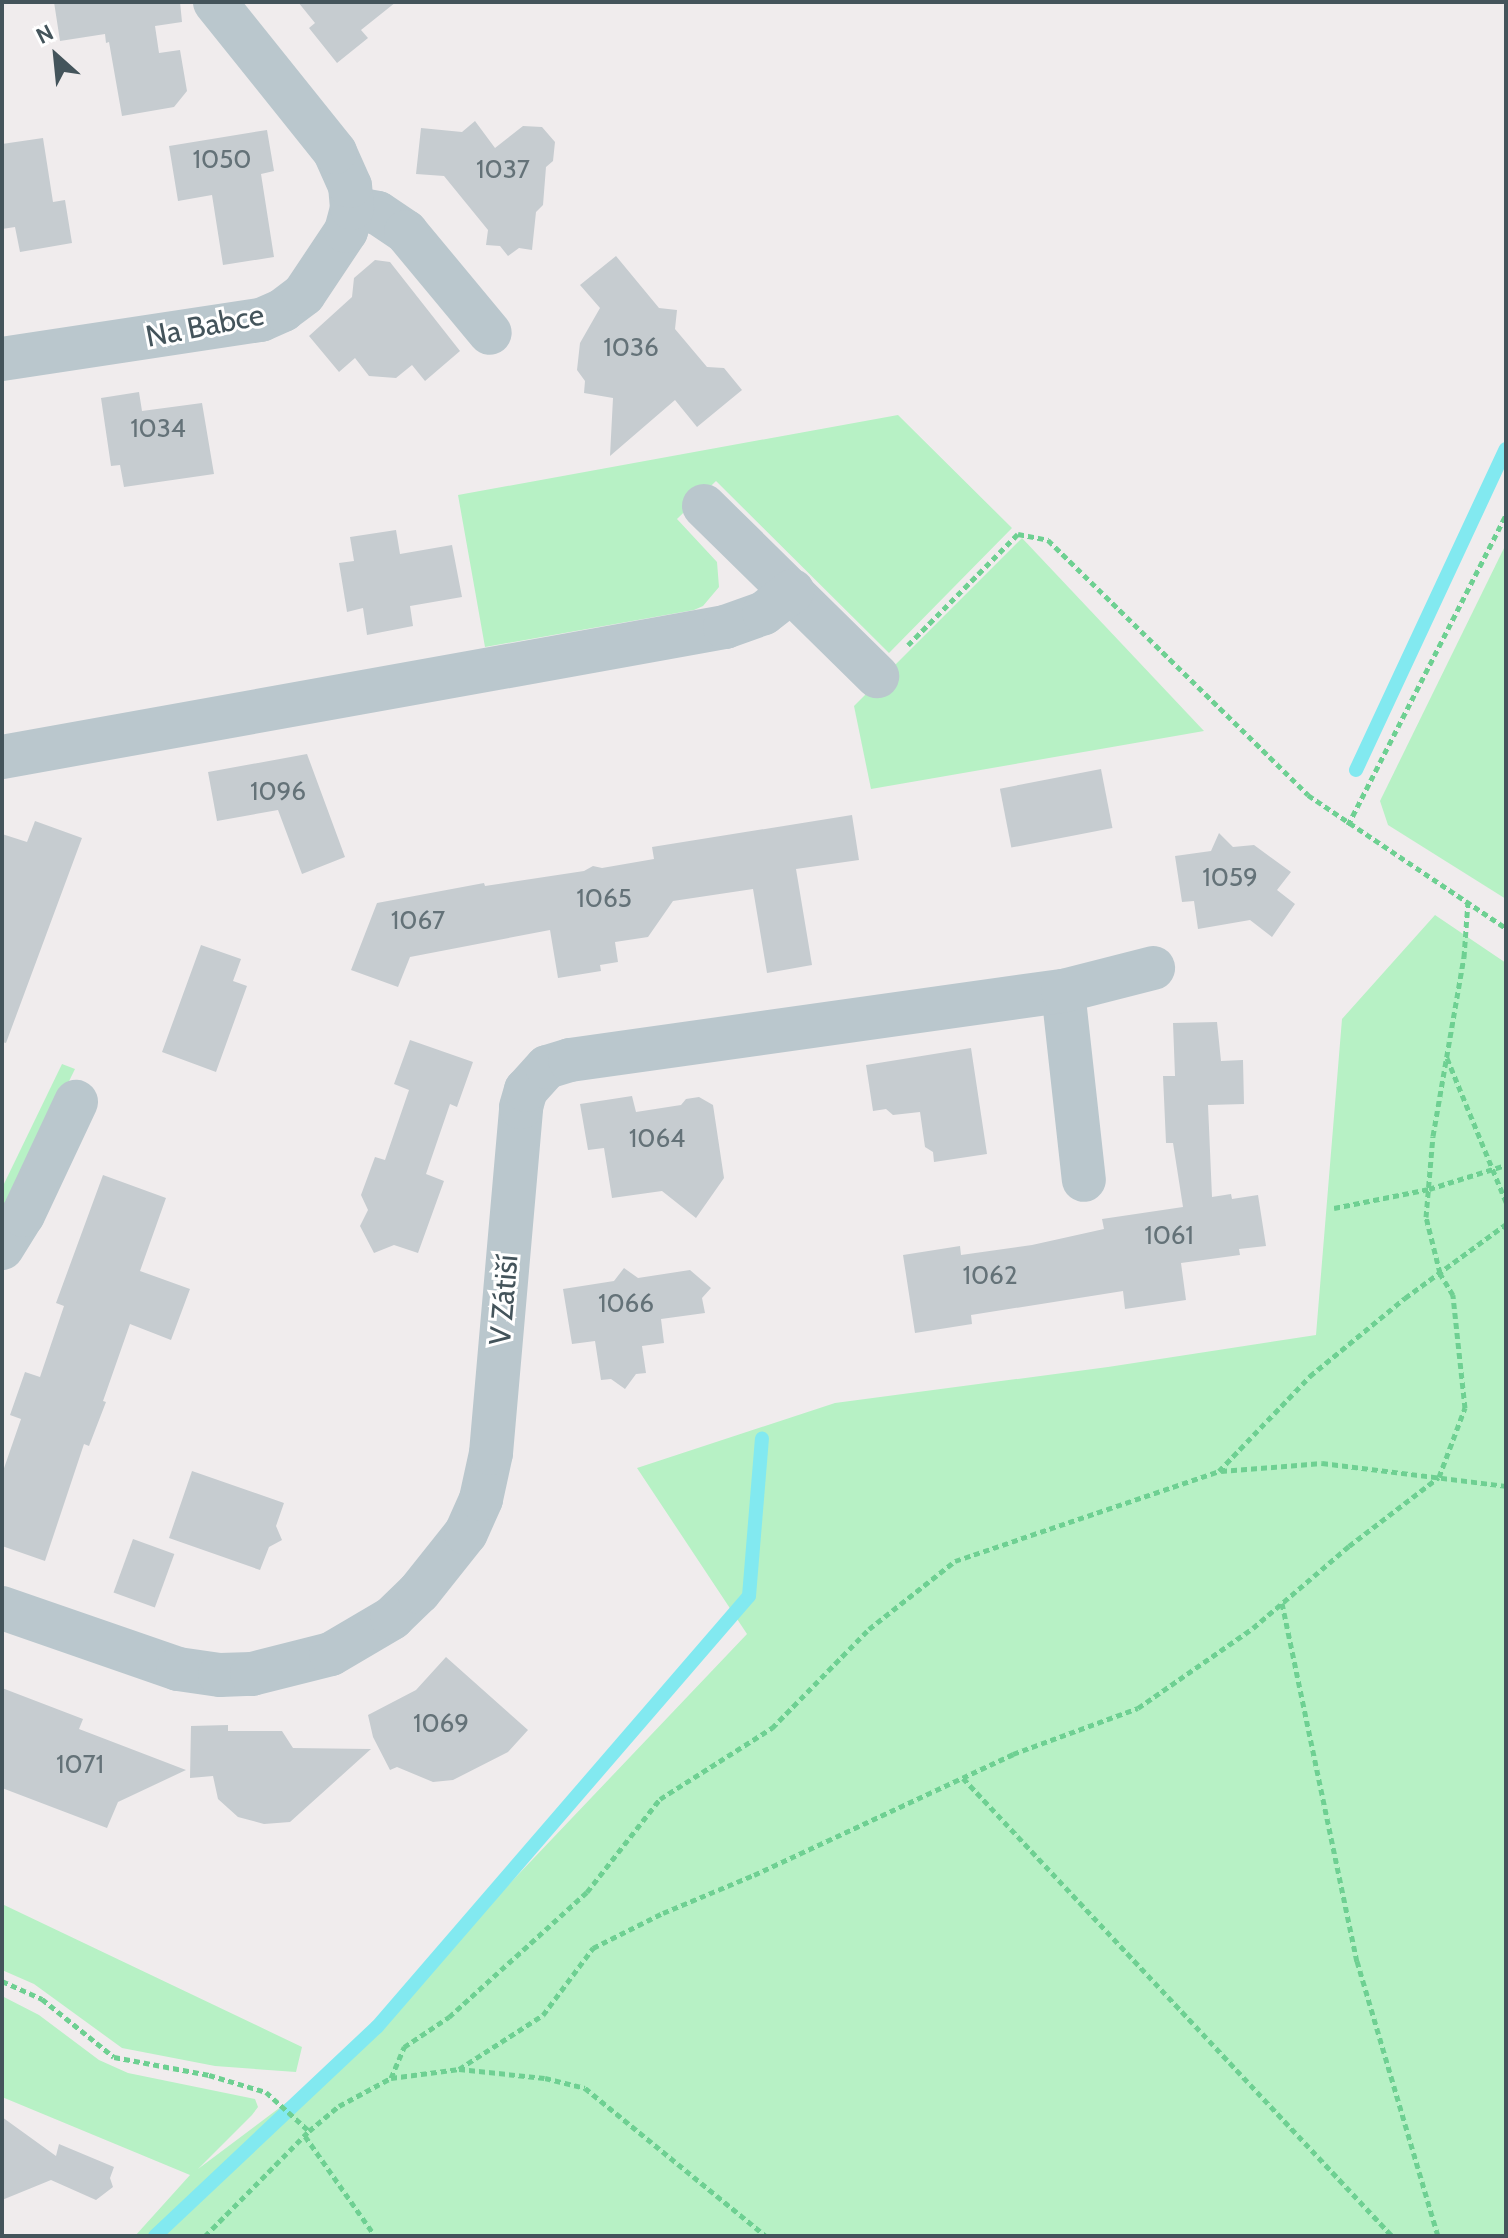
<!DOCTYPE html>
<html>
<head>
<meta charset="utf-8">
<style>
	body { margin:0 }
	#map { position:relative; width:1508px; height:2238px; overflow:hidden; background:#f0eced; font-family:Cabin,sans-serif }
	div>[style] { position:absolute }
	.green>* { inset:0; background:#b7f1c5 }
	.stream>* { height:14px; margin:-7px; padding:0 7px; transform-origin:7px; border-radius:7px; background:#82e9f0 }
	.building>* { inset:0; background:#c6ccd0; transform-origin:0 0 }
	.path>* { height:5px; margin-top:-2.5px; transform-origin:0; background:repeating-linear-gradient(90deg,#6ed092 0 6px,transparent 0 10px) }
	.minor>* { height:44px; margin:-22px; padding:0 22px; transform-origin:22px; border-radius:22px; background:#bac7cd }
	span { translate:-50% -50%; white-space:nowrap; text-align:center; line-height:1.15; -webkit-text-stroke:6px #fff; paint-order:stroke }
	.number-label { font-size:26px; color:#647278 }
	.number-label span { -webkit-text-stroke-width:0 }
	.street-label { font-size:30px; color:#44545b }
	.frame { position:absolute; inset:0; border:4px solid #44545b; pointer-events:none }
	.north { position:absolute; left:16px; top:16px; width:80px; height:80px; -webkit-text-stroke:6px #fff; paint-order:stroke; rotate:333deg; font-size:22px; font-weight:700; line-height:32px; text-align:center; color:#44545b }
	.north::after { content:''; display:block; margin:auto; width:28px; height:36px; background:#44545b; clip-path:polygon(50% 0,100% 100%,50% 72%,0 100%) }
</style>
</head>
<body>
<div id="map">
	<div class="green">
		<i style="clip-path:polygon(898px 415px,1012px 528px,889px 653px,716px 481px,677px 519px,717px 562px,719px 587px,703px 606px,694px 610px,485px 647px,458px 495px)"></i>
		<i style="clip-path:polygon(1022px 538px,1204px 731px,871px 789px,854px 706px)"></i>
		<i style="clip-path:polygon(1506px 544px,1506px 899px,1388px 825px,1380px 801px)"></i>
		<i style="clip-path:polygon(1435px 915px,1506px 963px,1506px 2236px,135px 2236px,190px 2175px,2px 2097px,2px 1996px,39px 2015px,99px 2060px,128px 2073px,255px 2099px,258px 2107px,252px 2115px,198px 2169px,339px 2063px,747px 1634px,637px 1468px,835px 1403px,1108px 1367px,1316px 1335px,1342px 1019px)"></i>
		<i style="clip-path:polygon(62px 1064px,75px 1069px,2px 1218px,2px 1188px)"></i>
		<i style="clip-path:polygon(2px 1904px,302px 2047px,296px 2072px,215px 2066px,122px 2048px,34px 1984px,2px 1970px)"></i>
	</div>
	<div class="stream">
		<i style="left:1356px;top:770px;width:354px;rotate:-65deg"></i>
		<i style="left:155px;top:2236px;width:305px;rotate:-43.3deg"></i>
		<i style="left:377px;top:2027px;width:569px;rotate:-49.2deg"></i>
		<i style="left:749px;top:1596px;width:158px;rotate:-85.3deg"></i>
	</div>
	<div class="building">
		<i style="clip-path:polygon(54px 2px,180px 2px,182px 22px,155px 26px,159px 53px,180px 50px,187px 91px,174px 107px,122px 116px,109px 42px,106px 43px,105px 34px,60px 41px)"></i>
		<i style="clip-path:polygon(298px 2px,396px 2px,361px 30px,368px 38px,337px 63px,309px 28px,315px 23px)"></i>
		<i style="clip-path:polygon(475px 121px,495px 148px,523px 126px,542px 127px,555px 142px,553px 161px,546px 167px,543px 205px,536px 212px,532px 250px,519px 248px,508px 256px,500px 246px,486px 245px,488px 230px,444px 176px,416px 174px,421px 128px,462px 132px)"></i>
		<i style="clip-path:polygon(267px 130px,274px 171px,261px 174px,274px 257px,223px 265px,212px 195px,178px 201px,169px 146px)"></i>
		<i style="clip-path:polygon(43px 138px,53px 202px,65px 200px,72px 243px,20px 252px,15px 227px,2px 229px,2px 144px)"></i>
		<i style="clip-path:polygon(616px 256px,659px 308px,677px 310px,675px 329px,707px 367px,724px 368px,742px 390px,697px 427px,675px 400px,610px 456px,613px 398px,584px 393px,585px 381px,577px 370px,580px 343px,600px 308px,580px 285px)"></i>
		<i style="clip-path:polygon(375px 260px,390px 262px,460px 351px,425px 381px,412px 365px,396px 378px,369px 376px,355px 358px,339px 372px,309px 336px,352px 297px,354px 278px)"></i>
		<i style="clip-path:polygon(139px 392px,142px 411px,202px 403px,214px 474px,124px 487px,120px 465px,111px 466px,101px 398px)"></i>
		<i style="clip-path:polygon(396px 530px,400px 554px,452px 545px,462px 597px,410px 606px,413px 626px,367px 635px,363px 608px,347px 612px,339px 563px,354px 561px,350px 537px)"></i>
		<i style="clip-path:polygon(307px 754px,345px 857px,302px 874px,278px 810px,217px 821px,208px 772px)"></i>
		<i style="left:1101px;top:769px;width:60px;height:103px;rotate:79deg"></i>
		<i style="clip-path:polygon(852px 815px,859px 860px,796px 869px,812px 965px,767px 973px,753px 889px,673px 901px,648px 937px,615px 942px,618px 962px,600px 965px,601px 971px,558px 978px,550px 930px,410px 957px,398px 987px,351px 970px,377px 903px,484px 883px,485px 886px,584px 871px,593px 866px,602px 868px,654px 859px,652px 847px)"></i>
		<i style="clip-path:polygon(35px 821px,82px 838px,6px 1043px,2px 1042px,2px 834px,27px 842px)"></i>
		<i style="clip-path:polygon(1219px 833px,1233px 847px,1254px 845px,1291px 872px,1277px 890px,1295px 904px,1272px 937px,1250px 920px,1198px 929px,1194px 901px,1182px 902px,1175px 856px,1211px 851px)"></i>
		<i style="clip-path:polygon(201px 945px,241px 959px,233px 981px,247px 986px,216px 1072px,162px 1052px)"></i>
		<i style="clip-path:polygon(1217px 1022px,1221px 1061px,1243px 1060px,1244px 1104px,1208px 1105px,1212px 1197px,1231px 1194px,1232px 1199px,1258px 1195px,1266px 1246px,1239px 1249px,1240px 1255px,1181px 1263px,1186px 1300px,1125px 1309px,1123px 1291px,971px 1315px,972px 1324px,915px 1333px,903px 1255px,960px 1246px,961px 1255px,1032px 1245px,1104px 1229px,1102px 1219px,1183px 1207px,1173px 1143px,1166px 1143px,1163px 1076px,1175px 1076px,1173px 1023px)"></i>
		<i style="clip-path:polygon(410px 1040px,473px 1062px,457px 1107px,450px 1104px,426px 1174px,444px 1181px,418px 1253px,394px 1245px,374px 1253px,360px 1226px,368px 1210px,361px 1195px,375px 1157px,385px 1160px,409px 1090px,394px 1084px)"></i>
		<i style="clip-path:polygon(971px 1048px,987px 1154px,934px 1162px,933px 1152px,925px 1147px,920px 1112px,893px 1115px,886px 1109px,873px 1111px,866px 1065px)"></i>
		<i style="clip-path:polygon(632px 1096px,636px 1112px,681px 1105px,686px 1099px,699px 1097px,713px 1105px,724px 1178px,696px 1218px,662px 1191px,612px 1198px,604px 1148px,588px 1150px,580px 1104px)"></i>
		<i style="clip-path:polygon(103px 1175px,166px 1198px,140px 1271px,190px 1289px,171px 1340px,130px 1324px,103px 1401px,106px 1402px,89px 1446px,84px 1444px,45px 1561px,2px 1546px,2px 1474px,21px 1419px,10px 1415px,25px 1372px,40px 1377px,64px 1306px,56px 1303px)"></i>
		<i style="clip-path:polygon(624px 1268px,638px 1278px,690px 1270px,711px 1288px,702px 1298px,705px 1313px,661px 1319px,664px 1343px,642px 1346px,646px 1373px,636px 1374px,625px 1389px,611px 1379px,601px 1380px,595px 1341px,572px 1344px,563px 1289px,614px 1281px)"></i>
		<i style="clip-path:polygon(192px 1471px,284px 1503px,276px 1526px,282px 1540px,269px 1547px,260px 1570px,169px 1538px)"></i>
		<i style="left:133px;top:1539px;width:44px;height:57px;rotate:20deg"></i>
		<i style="clip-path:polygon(446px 1657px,528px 1730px,508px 1752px,453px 1780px,433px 1782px,397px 1767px,390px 1770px,373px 1737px,368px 1715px,416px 1690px)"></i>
		<i style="clip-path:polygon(2px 1688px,83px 1719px,79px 1729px,186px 1770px,118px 1802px,107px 1828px,2px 1788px)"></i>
		<i style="clip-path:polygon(228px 1725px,228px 1731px,282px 1731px,293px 1748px,371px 1749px,290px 1822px,264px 1824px,238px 1817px,218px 1799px,213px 1776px,190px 1778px,191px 1726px)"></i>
		<i style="clip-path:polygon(2px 2117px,56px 2156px,59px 2144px,114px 2167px,110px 2178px,113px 2187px,96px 2200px,51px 2180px,2px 2200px)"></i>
	</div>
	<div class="path">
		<i style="left:908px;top:645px;width:156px;rotate:-45.3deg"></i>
		<i style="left:1018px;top:534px;width:31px;rotate:11deg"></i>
		<i style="left:1048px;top:540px;width:364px;rotate:44.4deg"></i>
		<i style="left:1308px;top:795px;width:239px;rotate:33.9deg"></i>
		<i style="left:1348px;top:825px;width:348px;rotate:-63deg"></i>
		<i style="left:1447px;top:1058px;width:156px;rotate:67.7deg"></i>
		<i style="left:1334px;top:1208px;width:97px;rotate:-11.3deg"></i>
		<i style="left:1429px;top:1189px;width:81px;rotate:-17.3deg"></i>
		<i style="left:1221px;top:1471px;width:101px;rotate:-4.5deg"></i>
		<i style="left:1322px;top:1463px;width:185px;rotate:7.1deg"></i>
		<i style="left:1282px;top:1603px;width:366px;rotate:78.2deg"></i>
		<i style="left:1357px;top:1961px;width:287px;rotate:73.6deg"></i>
		<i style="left:963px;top:1778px;width:628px;rotate:46.87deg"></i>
		<i style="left:2px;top:1981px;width:44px;rotate:24.2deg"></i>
		<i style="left:42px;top:1999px;width:92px;rotate:38.9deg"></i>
		<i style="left:114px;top:2057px;width:97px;rotate:10.7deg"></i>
		<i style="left:209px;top:2075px;width:59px;rotate:16.6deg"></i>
		<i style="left:266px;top:2092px;width:58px;rotate:42.2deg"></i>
		<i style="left:459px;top:2069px;width:100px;rotate:-32.7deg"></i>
		<i style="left:543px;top:2015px;width:84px;rotate:-53.3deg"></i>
		<i style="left:593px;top:1948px;width:78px;rotate:-26.6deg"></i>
		<i style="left:663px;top:1913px;width:99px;rotate:-22.7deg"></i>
		<i style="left:754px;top:1875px;width:286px;rotate:-25deg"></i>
		<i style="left:1013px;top:1754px;width:133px;rotate:-20.2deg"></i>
		<i style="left:1138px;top:1708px;width:140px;rotate:-34.8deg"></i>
		<i style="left:1253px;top:1628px;width:126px;rotate:-40.5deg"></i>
		<i style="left:1349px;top:1546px;width:113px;rotate:-37.5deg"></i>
		<i style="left:1439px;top:1477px;width:74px;rotate:-69.4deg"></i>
		<i style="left:1465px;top:1408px;width:114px;rotate:-96.1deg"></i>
		<i style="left:1453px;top:1295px;width:26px;rotate:-121deg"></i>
		<i style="left:1440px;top:1273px;width:58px;rotate:-104deg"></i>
		<i style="left:1426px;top:1217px;width:81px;rotate:-85.1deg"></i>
		<i style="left:1433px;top:1136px;width:182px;rotate:-80.2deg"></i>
		<i style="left:1464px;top:957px;width:56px;rotate:-85.9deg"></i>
		<i style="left:391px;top:2078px;width:34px;rotate:-67deg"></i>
		<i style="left:404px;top:2047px;width:54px;rotate:-33.7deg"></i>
		<i style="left:449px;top:2017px;width:186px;rotate:-42.2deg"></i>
		<i style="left:587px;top:1892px;width:118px;rotate:-51.9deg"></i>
		<i style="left:660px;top:1799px;width:133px;rotate:-32.4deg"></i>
		<i style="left:772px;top:1728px;width:139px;rotate:-45.6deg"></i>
		<i style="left:869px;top:1629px;width:110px;rotate:-38.3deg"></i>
		<i style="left:955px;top:1561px;width:279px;rotate:-18.8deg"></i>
		<i style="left:1219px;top:1471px;width:132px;rotate:-46.2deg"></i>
		<i style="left:1310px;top:1376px;width:123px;rotate:-39.4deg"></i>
		<i style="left:1405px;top:1298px;width:125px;rotate:-36.2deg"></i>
		<i style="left:305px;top:2136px;width:122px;rotate:55deg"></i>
		<i style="left:205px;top:2236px;width:148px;rotate:-45.3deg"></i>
		<i style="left:309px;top:2131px;width:39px;rotate:-40deg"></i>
		<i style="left:339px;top:2106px;width:59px;rotate:-28.3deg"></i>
		<i style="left:391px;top:2078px;width:69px;rotate:-7.5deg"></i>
		<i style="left:459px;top:2069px;width:86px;rotate:6deg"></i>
		<i style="left:545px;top:2078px;width:41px;rotate:14deg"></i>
		<i style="left:585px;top:2088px;width:234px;rotate:39.3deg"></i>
	</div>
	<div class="minor">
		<i style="left:352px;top:208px;width:26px;rotate:11deg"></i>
		<i style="left:378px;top:213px;width:34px;rotate:34deg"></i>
		<i style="left:406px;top:232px;width:131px;rotate:50.3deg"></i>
		<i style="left:2px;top:359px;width:262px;rotate:-8.6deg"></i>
		<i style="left:261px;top:320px;width:24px;rotate:-24deg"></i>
		<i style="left:283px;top:310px;width:26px;rotate:-37deg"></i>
		<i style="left:304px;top:294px;width:76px;rotate:-56.3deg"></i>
		<i style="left:346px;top:231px;width:24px;rotate:-75deg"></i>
		<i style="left:352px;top:208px;width:22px;rotate:-95deg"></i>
		<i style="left:350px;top:186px;width:37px;rotate:-114deg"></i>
		<i style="left:335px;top:152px;width:192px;rotate:-128.7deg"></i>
		<i style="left:704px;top:506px;width:243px;rotate:44.5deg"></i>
		<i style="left:2px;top:757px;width:735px;rotate:-10.19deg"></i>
		<i style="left:725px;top:627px;width:41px;rotate:-19.7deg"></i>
		<i style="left:764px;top:613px;width:36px;rotate:-38deg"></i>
		<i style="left:1063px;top:991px;width:190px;rotate:83.7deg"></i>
		<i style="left:2px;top:1248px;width:39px;rotate:-58deg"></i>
		<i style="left:23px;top:1215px;width:125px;rotate:-64.9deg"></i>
		<i style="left:2px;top:1608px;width:186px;rotate:19.1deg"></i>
		<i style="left:178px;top:1669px;width:42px;rotate:8.1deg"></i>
		<i style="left:220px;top:1675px;width:32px;rotate:-2deg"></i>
		<i style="left:252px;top:1674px;width:81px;rotate:-14.2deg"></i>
		<i style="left:331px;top:1654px;width:71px;rotate:-30.5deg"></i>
		<i style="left:392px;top:1618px;width:37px;rotate:-44deg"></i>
		<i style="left:419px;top:1592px;width:75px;rotate:-51.5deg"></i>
		<i style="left:466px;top:1533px;width:37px;rotate:-66deg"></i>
		<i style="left:481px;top:1499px;width:47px;rotate:-77.7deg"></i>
		<i style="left:491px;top:1453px;width:347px;rotate:-85deg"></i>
		<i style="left:521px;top:1107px;width:18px;rotate:-74deg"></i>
		<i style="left:526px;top:1090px;width:31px;rotate:-48deg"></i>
		<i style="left:547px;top:1067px;width:24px;rotate:-17deg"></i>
		<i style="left:570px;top:1060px;width:498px;rotate:-8deg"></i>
		<i style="left:1063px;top:991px;width:93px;rotate:-14.3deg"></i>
	</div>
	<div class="number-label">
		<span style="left:222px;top:160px">1050</span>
		<span style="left:503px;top:170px">1037</span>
		<span style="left:631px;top:348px">1036</span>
		<span style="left:158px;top:429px">1034</span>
		<span style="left:278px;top:792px">1096</span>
		<span style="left:1230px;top:878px">1059</span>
		<span style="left:604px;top:899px">1065</span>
		<span style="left:418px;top:921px">1067</span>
		<span style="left:657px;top:1139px">1064</span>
		<span style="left:1169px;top:1236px">1061</span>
		<span style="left:990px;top:1276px">1062</span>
		<span style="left:626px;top:1304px">1066</span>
		<span style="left:441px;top:1724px">1069</span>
		<span style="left:80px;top:1765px">1071</span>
	</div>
	<div class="street-label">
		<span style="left:205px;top:326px;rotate:-11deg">Na Babce</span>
		<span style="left:504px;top:1300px;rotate:-85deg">V Zátiší</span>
	</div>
	<div class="frame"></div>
	<div class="north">N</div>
</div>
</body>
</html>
